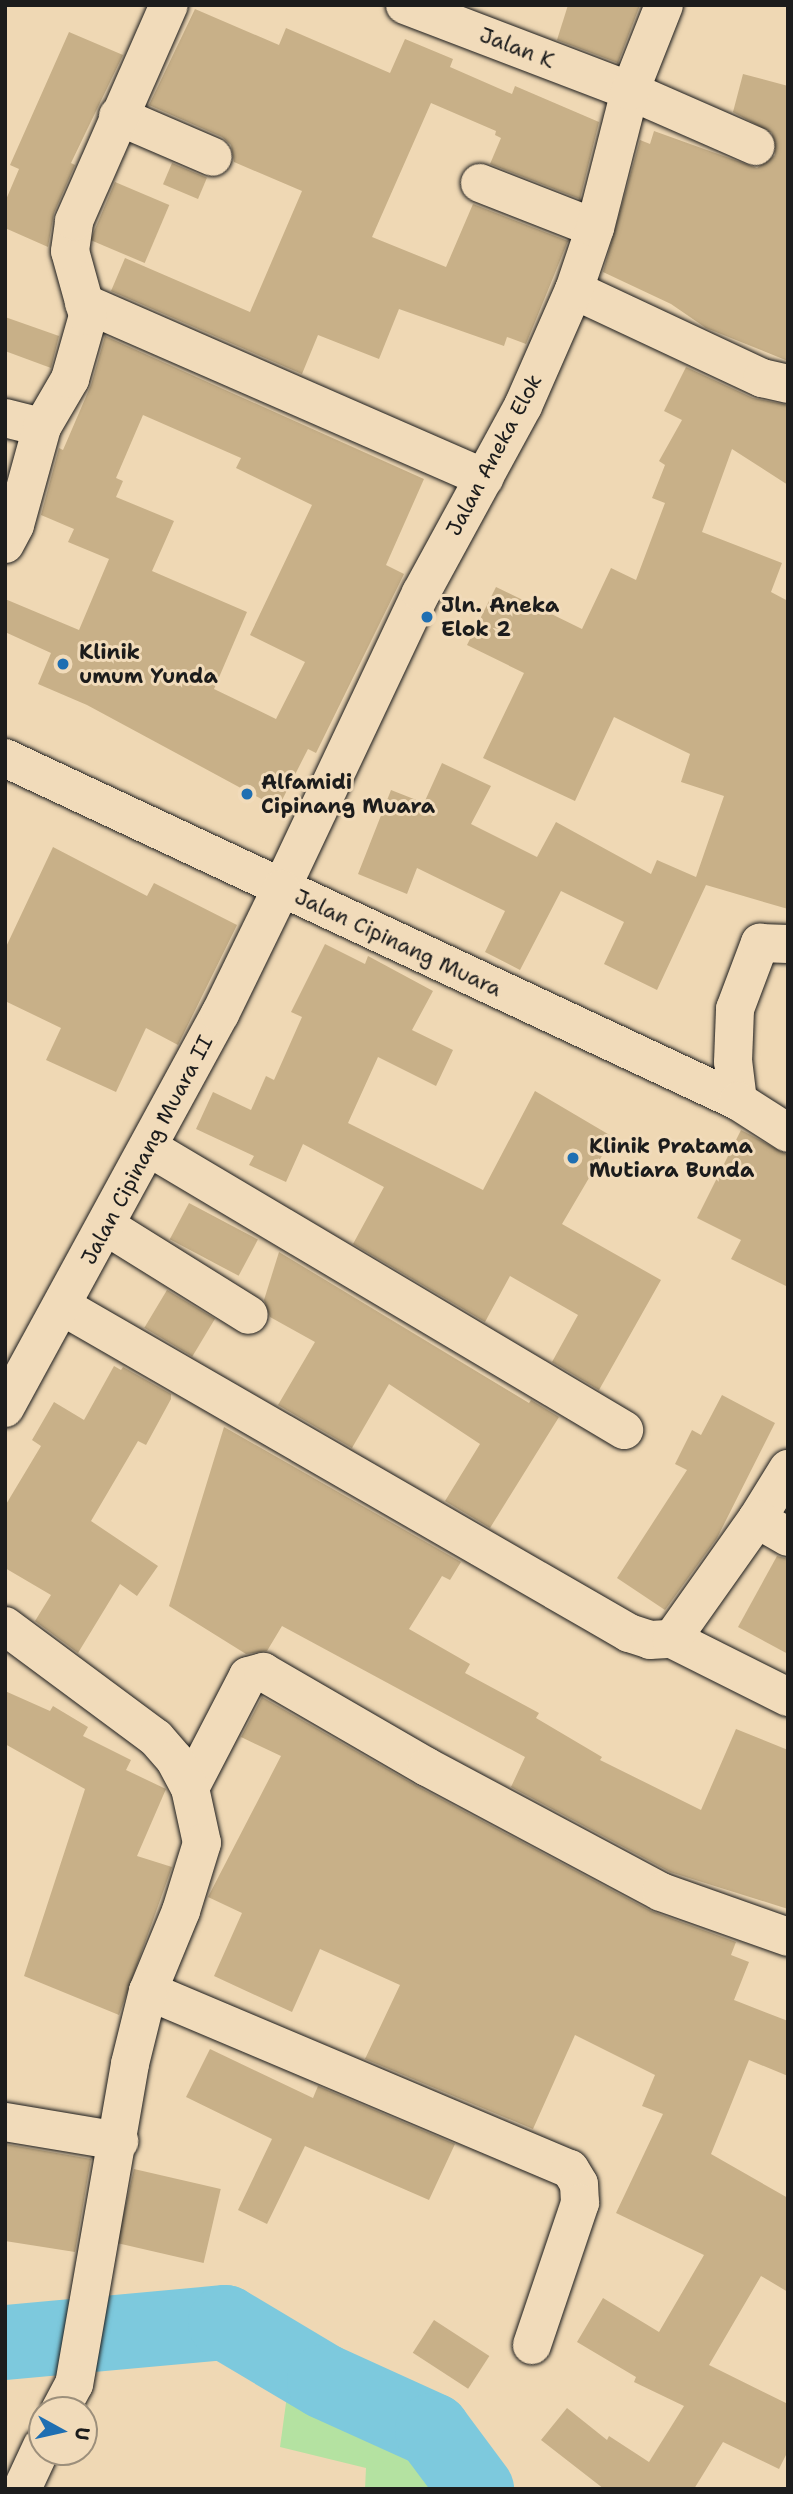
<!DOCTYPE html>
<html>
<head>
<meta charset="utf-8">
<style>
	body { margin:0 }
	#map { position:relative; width:793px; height:2494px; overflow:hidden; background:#efd8b4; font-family:"Shantell Sans",sans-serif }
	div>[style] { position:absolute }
	.green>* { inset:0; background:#b4e2a1 }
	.river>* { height:75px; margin:-37.5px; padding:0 37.5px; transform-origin:37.5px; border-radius:37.5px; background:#7dc9dd }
	.building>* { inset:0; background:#c8b088; transform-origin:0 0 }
	.roads { filter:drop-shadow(0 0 2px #1c1c1c) drop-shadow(0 0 2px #1c1c1c) }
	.minor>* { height:38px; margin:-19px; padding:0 19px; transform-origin:19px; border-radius:19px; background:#f1dbba }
	.tertiary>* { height:38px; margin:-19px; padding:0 19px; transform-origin:19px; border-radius:19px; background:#f1dbba }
	.dots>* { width:19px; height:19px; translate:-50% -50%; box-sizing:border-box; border:4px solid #f1dbba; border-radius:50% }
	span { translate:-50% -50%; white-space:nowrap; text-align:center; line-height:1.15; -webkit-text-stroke:6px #f1dbba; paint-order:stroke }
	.street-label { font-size:21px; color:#1c1c1c }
	.poi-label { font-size:21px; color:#1c1c1c; font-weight:700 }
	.left { translate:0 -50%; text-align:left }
	.frame { position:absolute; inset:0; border:7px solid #1c1c1c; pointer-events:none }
	.north { position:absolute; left:28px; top:2396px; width:70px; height:70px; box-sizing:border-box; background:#f1dbba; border:2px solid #9c8f7b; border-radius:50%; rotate:98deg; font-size:19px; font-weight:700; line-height:28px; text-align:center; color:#1c1c1c }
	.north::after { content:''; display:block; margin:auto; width:24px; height:32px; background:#1f6fb2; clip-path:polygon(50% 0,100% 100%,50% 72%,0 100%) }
</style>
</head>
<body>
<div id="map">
	<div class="green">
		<i style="clip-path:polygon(289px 2381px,424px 2438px,466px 2489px,365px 2489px,366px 2468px,280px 2447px)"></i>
	</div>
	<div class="river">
		<i style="left:5px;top:2342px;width:221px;rotate:-5.2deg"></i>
		<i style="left:225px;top:2322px;width:115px;rotate:30.8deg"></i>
		<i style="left:324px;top:2381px;width:119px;rotate:24.4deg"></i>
		<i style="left:432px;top:2430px;width:74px;rotate:53.3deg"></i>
	</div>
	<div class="building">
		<i style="clip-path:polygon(568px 5px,640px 5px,618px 63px,557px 40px)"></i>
		<i style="clip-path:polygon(195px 9px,279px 45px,286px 28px,390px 73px,405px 39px,453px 59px,450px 67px,512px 94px,515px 86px,599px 122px,580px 199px,490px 164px,501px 138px,495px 135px,496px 131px,431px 103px,372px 237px,446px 267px,473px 204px,568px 241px,526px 344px,507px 337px,504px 346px,399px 309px,379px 359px,318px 335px,302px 374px,111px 291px,125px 258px,250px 312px,302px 191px,234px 162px,231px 145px,222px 137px,149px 105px)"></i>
		<i style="clip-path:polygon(69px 32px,123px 55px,71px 163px,75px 165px,54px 213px,48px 247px,5px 228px,5px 202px,19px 169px,10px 165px)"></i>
		<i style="clip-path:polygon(743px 74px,788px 86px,788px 361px,706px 328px,671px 304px,603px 272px,640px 140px,650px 144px,654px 131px,757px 168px,775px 155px,772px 133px,733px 112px)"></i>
		<i style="left:172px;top:163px;width:38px;height:23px;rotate:23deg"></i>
		<i style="left:115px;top:182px;width:59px;height:63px;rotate:23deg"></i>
		<i style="clip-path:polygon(5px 317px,59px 336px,51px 368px,5px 351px)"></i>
		<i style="clip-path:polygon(evenodd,105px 336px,424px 479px,386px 565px,404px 574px,316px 753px,308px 749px,278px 808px,87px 705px,38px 684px,51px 653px,5px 632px,5px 599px,79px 630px,109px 559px,68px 542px,74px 529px,41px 515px,59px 448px,63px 450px,91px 385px,105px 336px,143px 415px,241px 458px,236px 468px,312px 505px,250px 635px,305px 662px,276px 719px,214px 689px,247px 612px,152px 571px,174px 521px,116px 497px,123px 481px,116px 478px,143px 415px)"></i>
		<i style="clip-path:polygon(686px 367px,753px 398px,788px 405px,788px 485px,732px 449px,702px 532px,782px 563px,771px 592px,788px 601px,788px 909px,706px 885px,657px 990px,604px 964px,624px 922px,561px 891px,520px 970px,485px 952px,505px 911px,417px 868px,407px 894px,358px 874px,391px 790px,424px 803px,442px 763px,491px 786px,471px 824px,537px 857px,556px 822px,651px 874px,657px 860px,696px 877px,724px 796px,681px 782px,690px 754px,614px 717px,575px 801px,483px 758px,524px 673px,467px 645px,496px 587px,582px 629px,611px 568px,636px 580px,665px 503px,652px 498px,665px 465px,659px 461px,682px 420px,664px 411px)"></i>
		<i style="clip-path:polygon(53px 847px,147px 896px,154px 883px,237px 925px,178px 1045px,146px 1028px,116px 1092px,46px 1060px,61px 1028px,5px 1001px,5px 949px)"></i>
		<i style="clip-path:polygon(325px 944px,365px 964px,368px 956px,433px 991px,412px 1030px,453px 1050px,436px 1086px,378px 1057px,348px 1123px,483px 1190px,535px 1091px,613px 1137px,562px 1224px,661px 1280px,599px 1390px,552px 1362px,578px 1315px,510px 1276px,485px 1322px,353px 1244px,384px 1187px,303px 1144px,286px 1182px,249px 1165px,254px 1156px,196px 1129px,213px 1092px,251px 1110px,266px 1076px,274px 1080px,302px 1017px,291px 1012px)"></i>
		<i style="clip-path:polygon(741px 1130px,788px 1155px,788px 1287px,731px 1259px,741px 1240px,697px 1218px)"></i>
		<i style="left:189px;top:1203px;width:78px;height:41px;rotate:28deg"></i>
		<i style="clip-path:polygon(279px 1252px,529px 1403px,531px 1400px,559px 1417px,490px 1528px,445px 1501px,480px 1444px,389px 1384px,352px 1448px,278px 1405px,315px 1342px,270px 1317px,264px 1300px)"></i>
		<i style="left:167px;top:1290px;width:56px;height:44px;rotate:31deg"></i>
		<i style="clip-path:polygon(114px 1366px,121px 1370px,123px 1367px,171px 1394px,171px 1399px,146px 1445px,138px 1441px,91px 1521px,158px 1566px,137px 1596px,120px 1584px,78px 1653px,35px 1621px,51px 1595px,5px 1568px,5px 1506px,41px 1446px,32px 1440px,54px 1402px,84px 1420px)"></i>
		<i style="clip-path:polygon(722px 1395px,775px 1423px,717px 1538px,665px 1610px,617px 1578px,687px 1470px,675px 1464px,692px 1430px,701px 1435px)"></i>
		<i style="clip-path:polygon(224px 1427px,461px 1562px,450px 1580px,442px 1576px,409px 1629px,470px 1664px,465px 1673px,539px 1713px,536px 1718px,602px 1757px,600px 1760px,701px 1810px,736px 1729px,788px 1750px,788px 1909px,670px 1872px,511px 1787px,525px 1757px,282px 1626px,267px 1651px,246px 1654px,169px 1606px)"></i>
		<i style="clip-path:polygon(777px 1556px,788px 1559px,788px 1654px,738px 1627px)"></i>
		<i style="clip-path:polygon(5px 1691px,50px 1711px,53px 1706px,88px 1727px,83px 1736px,131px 1760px,126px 1770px,166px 1789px,137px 1856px,172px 1867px,119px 2015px,24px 1976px,85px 1789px,5px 1744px)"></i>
		<i style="clip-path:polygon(262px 1697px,417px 1786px,651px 1911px,736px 1942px,731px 1955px,749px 1962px,734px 2000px,788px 2021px,788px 2076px,749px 2060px,711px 2154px,788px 2198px,788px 2292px,761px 2276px,709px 2365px,788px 2404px,788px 2451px,779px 2469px,723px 2442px,694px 2489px,604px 2489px,541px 2440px,567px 2408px,607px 2440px,609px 2436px,649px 2462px,684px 2406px,634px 2382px,636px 2377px,577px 2342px,603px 2298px,659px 2332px,704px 2255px,616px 2213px,663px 2114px,642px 2106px,655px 2075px,575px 2035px,533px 2129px,365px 2059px,400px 1985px,320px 1949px,292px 2012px,214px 1976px,242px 1913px,208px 1897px,281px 1756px,241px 1737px)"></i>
		<i style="clip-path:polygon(210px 2049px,313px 2098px,318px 2086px,455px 2144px,429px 2200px,305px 2146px,267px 2224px,238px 2210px,272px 2139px,186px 2097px)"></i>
		<i style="clip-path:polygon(5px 2144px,91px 2159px,75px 2252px,5px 2241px)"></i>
		<i style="left:134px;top:2169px;width:89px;height:76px;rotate:13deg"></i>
		<i style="left:434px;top:2320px;width:66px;height:39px;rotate:33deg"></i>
	</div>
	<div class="roads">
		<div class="minor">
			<i style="left:405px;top:5px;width:241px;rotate:20.9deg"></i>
			<i style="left:630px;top:91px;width:137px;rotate:23.7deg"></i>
			<i style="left:118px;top:116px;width:103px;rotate:23.3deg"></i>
			<i style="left:480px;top:183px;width:123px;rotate:21.4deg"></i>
			<i style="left:574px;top:290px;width:208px;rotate:25.1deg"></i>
			<i style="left:762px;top:378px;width:27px;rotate:13deg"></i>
			<i style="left:84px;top:303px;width:437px;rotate:23.6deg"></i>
			<i style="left:5px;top:418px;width:38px;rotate:14deg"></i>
			<i style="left:5px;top:544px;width:21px;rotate:-62deg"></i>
			<i style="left:15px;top:525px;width:102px;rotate:-74.6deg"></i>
			<i style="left:42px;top:427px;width:56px;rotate:-59.7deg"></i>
			<i style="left:70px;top:379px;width:66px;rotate:-74.1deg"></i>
			<i style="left:88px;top:316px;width:67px;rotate:-105.5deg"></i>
			<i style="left:70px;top:251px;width:30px;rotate:-82deg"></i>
			<i style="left:74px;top:221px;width:236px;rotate:-66.3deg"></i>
			<i style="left:281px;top:889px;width:327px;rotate:-64.7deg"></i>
			<i style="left:421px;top:593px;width:213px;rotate:-61.4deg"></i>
			<i style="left:523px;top:406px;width:127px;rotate:-66.3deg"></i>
			<i style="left:574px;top:290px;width:65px;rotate:-71.3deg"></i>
			<i style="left:595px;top:228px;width:141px;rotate:-75.7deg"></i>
			<i style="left:630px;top:91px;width:92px;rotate:-68.4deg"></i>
			<i style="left:738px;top:1101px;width:39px;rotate:-97deg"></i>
			<i style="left:733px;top:1062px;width:53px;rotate:-87.8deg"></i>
			<i style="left:735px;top:1009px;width:71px;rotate:-69.3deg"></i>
			<i style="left:760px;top:943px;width:28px;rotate:2deg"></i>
			<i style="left:148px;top:1147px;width:554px;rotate:30.73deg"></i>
			<i style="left:106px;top:1226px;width:168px;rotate:31.9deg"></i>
			<i style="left:62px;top:1306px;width:655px;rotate:29.97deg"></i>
			<i style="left:629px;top:1633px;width:22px;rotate:18deg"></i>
			<i style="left:650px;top:1640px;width:22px;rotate:-3deg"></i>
			<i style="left:672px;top:1639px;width:130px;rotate:26.6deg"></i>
			<i style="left:757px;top:1519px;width:59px;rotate:-58.2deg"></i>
			<i style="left:672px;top:1639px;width:147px;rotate:-54.7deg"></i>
			<i style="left:757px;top:1519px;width:36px;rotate:30deg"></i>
			<i style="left:190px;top:1788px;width:126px;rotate:-62.6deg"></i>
			<i style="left:248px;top:1676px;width:16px;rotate:-15deg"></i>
			<i style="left:263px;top:1672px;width:190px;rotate:30.1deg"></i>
			<i style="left:427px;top:1767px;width:265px;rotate:28.1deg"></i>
			<i style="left:661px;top:1892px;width:135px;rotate:19.5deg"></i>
			<i style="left:148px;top:1991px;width:458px;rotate:22.9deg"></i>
			<i style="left:570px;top:2169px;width:17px;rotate:59deg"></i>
			<i style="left:579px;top:2184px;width:19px;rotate:87deg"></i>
			<i style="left:580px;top:2203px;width:150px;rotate:108.7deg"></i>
			<i style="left:5px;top:2122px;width:116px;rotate:9.5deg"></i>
		</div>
		<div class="tertiary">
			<i style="left:5px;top:758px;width:809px;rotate:25.08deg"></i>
			<i style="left:738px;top:1101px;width:59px;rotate:32.6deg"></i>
			<i style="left:5px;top:1408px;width:449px;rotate:-61.4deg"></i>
			<i style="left:220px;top:1014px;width:139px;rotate:-64deg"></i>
			<i style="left:5px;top:1626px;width:188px;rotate:36.6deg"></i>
			<i style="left:156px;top:1738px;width:29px;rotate:49deg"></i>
			<i style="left:175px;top:1760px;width:32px;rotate:62deg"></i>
			<i style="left:190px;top:1788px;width:56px;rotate:77.7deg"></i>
			<i style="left:202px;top:1843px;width:71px;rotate:107.2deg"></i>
			<i style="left:181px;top:1911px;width:87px;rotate:112.4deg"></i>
			<i style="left:148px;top:1991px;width:75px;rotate:103.9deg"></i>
			<i style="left:130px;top:2064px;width:325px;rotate:99.9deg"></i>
			<i style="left:74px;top:2384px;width:30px;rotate:118deg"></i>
			<i style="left:22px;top:2489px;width:47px;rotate:-65.1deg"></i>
		</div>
	</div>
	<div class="dots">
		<i style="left:427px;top:617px;background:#1f6fb2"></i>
		<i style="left:63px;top:664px;background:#1f6fb2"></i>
		<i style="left:247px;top:794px;background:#1f6fb2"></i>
		<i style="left:573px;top:1158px;background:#1f6fb2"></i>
	</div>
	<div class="street-label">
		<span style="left:517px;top:48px;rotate:21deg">Jalan K</span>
		<span style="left:494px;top:455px;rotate:-62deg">Jalan Aneka Elok</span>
		<span style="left:398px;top:943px;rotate:25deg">Jalan Cipinang Muara</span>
		<span style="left:147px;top:1150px;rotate:-62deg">Jalan Cipinang Muara II</span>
	</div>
	<div class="poi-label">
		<span class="left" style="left:441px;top:617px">Jln. Aneka<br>Elok 2</span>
		<span class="left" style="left:79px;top:664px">Klinik<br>umum Yunda</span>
		<span class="left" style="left:261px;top:794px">Alfamidi<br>Cipinang Muara</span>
		<span class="left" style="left:589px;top:1158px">Klinik Pratama<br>Mutiara Bunda</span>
	</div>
	<div class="frame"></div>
	<div class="north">U</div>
</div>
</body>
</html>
